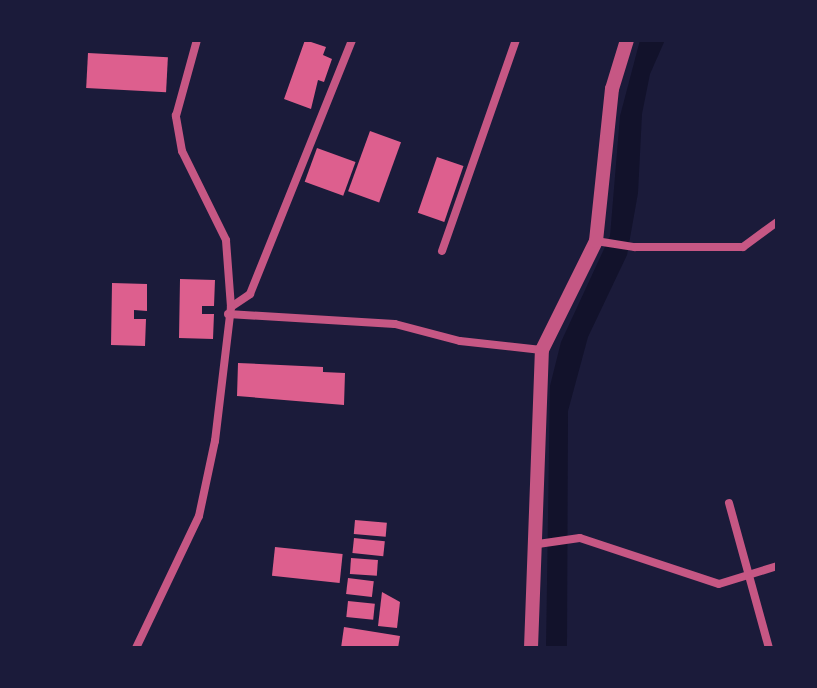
<!DOCTYPE html>
<html>
<head>
<meta charset="utf-8">
<style>
	body { margin:0 }
	#map { position:relative; width:817px; height:688px; overflow:hidden; background:#1b1b3a; font-family:Quicksand,sans-serif }
	div>[style] { position:absolute }
	.water>* { inset:0; background:#12122b }
	.building>* { inset:0; background:#dd5f8e; transform-origin:0 0 }
	.minor>* { height:8px; margin:-4px; padding:0 4px; transform-origin:4px; border-radius:4px; background:#c65784 }
	.tertiary>* { height:14px; margin:-7px; padding:0 7px; transform-origin:7px; border-radius:7px; background:#c65784 }
	span { translate:-50% -50%; white-space:nowrap; text-align:center; line-height:1.15; -webkit-text-stroke:6px #1b1b3a; paint-order:stroke }
	.frame { position:absolute; inset:0; border:42px solid #1b1b3a; pointer-events:none }
</style>
</head>
<body>
<div id="map">
	<div class="water">
		<i style="clip-path:polygon(640px 40px,665px 40px,650px 74px,642px 114px,638px 193px,627px 255px,588px 337px,568px 411px,567px 648px,546px 648px,550px 386px,561px 342px,610px 236px,620px 116px)"></i>
	</div>
	<div class="building">
		<i style="clip-path:polygon(305px 40px,326px 47px,323px 55px,332px 59px,324px 82px,318px 80px,311px 109px,284px 99px)"></i>
		<i style="left:88px;top:53px;width:80px;height:35px;rotate:3deg"></i>
		<i style="left:370px;top:131px;width:33px;height:64px;rotate:20deg"></i>
		<i style="left:317px;top:148px;width:41px;height:36px;rotate:20deg"></i>
		<i style="left:437px;top:157px;width:28px;height:59px;rotate:19deg"></i>
		<i style="clip-path:polygon(180px 279px,215px 280px,214px 306px,202px 306px,202px 314px,214px 314px,213px 339px,179px 338px)"></i>
		<i style="clip-path:polygon(112px 283px,147px 284px,147px 311px,134px 310px,134px 319px,146px 319px,145px 346px,111px 345px)"></i>
		<i style="clip-path:polygon(238px 363px,323px 367px,323px 372px,345px 373px,344px 405px,237px 396px)"></i>
		<i style="left:355px;top:520px;width:32px;height:14px;rotate:5deg"></i>
		<i style="left:354px;top:538px;width:31px;height:15px;rotate:6deg"></i>
		<i style="left:275px;top:547px;width:68px;height:29px;rotate:6deg"></i>
		<i style="left:351px;top:558px;width:27px;height:16px;rotate:4deg"></i>
		<i style="left:348px;top:578px;width:26px;height:16px;rotate:7deg"></i>
		<i style="clip-path:polygon(382px 592px,400px 602px,397px 628px,378px 626px)"></i>
		<i style="left:348px;top:601px;width:27px;height:16px;rotate:6deg"></i>
		<i style="clip-path:polygon(344px 627px,400px 636px,398px 648px,341px 648px)"></i>
	</div>
	<div class="minor">
		<i style="left:596px;top:241px;width:39px;rotate:9deg"></i>
		<i style="left:635px;top:247px;width:108px"></i>
		<i style="left:743px;top:247px;width:42px;rotate:-36.3deg"></i>
		<i style="left:442px;top:251px;width:224px;rotate:-70.7deg"></i>
		<i style="left:231px;top:307px;width:23px;rotate:-34deg"></i>
		<i style="left:250px;top:294px;width:274px;rotate:-68.1deg"></i>
		<i style="left:228px;top:314px;width:167px;rotate:3.4deg"></i>
		<i style="left:395px;top:324px;width:67px;rotate:14.7deg"></i>
		<i style="left:460px;top:341px;width:82px;rotate:6.3deg"></i>
		<i style="left:729px;top:503px;width:150px;rotate:74.6deg"></i>
		<i style="left:538px;top:544px;width:42px;rotate:-8.1deg"></i>
		<i style="left:580px;top:538px;width:146px;rotate:18.3deg"></i>
		<i style="left:719px;top:584px;width:61px;rotate:-17.2deg"></i>
		<i style="left:136px;top:648px;width:146px;rotate:-64.5deg"></i>
		<i style="left:199px;top:516px;width:77px;rotate:-78deg"></i>
		<i style="left:215px;top:441px;width:135px;rotate:-83.2deg"></i>
		<i style="left:231px;top:307px;width:67px;rotate:-94.3deg"></i>
		<i style="left:226px;top:240px;width:99px;rotate:-116.3deg"></i>
		<i style="left:182px;top:151px;width:36px;rotate:-100deg"></i>
		<i style="left:176px;top:116px;width:79px;rotate:-74.6deg"></i>
	</div>
	<div class="tertiary">
		<i style="left:531px;top:648px;width:298px;rotate:-87.9deg"></i>
		<i style="left:542px;top:350px;width:122px;rotate:-63.6deg"></i>
		<i style="left:596px;top:241px;width:153px;rotate:-84deg"></i>
		<i style="left:612px;top:89px;width:51px;rotate:-73deg"></i>
	</div>
	<div class="frame"></div>
</div>
</body>
</html>
